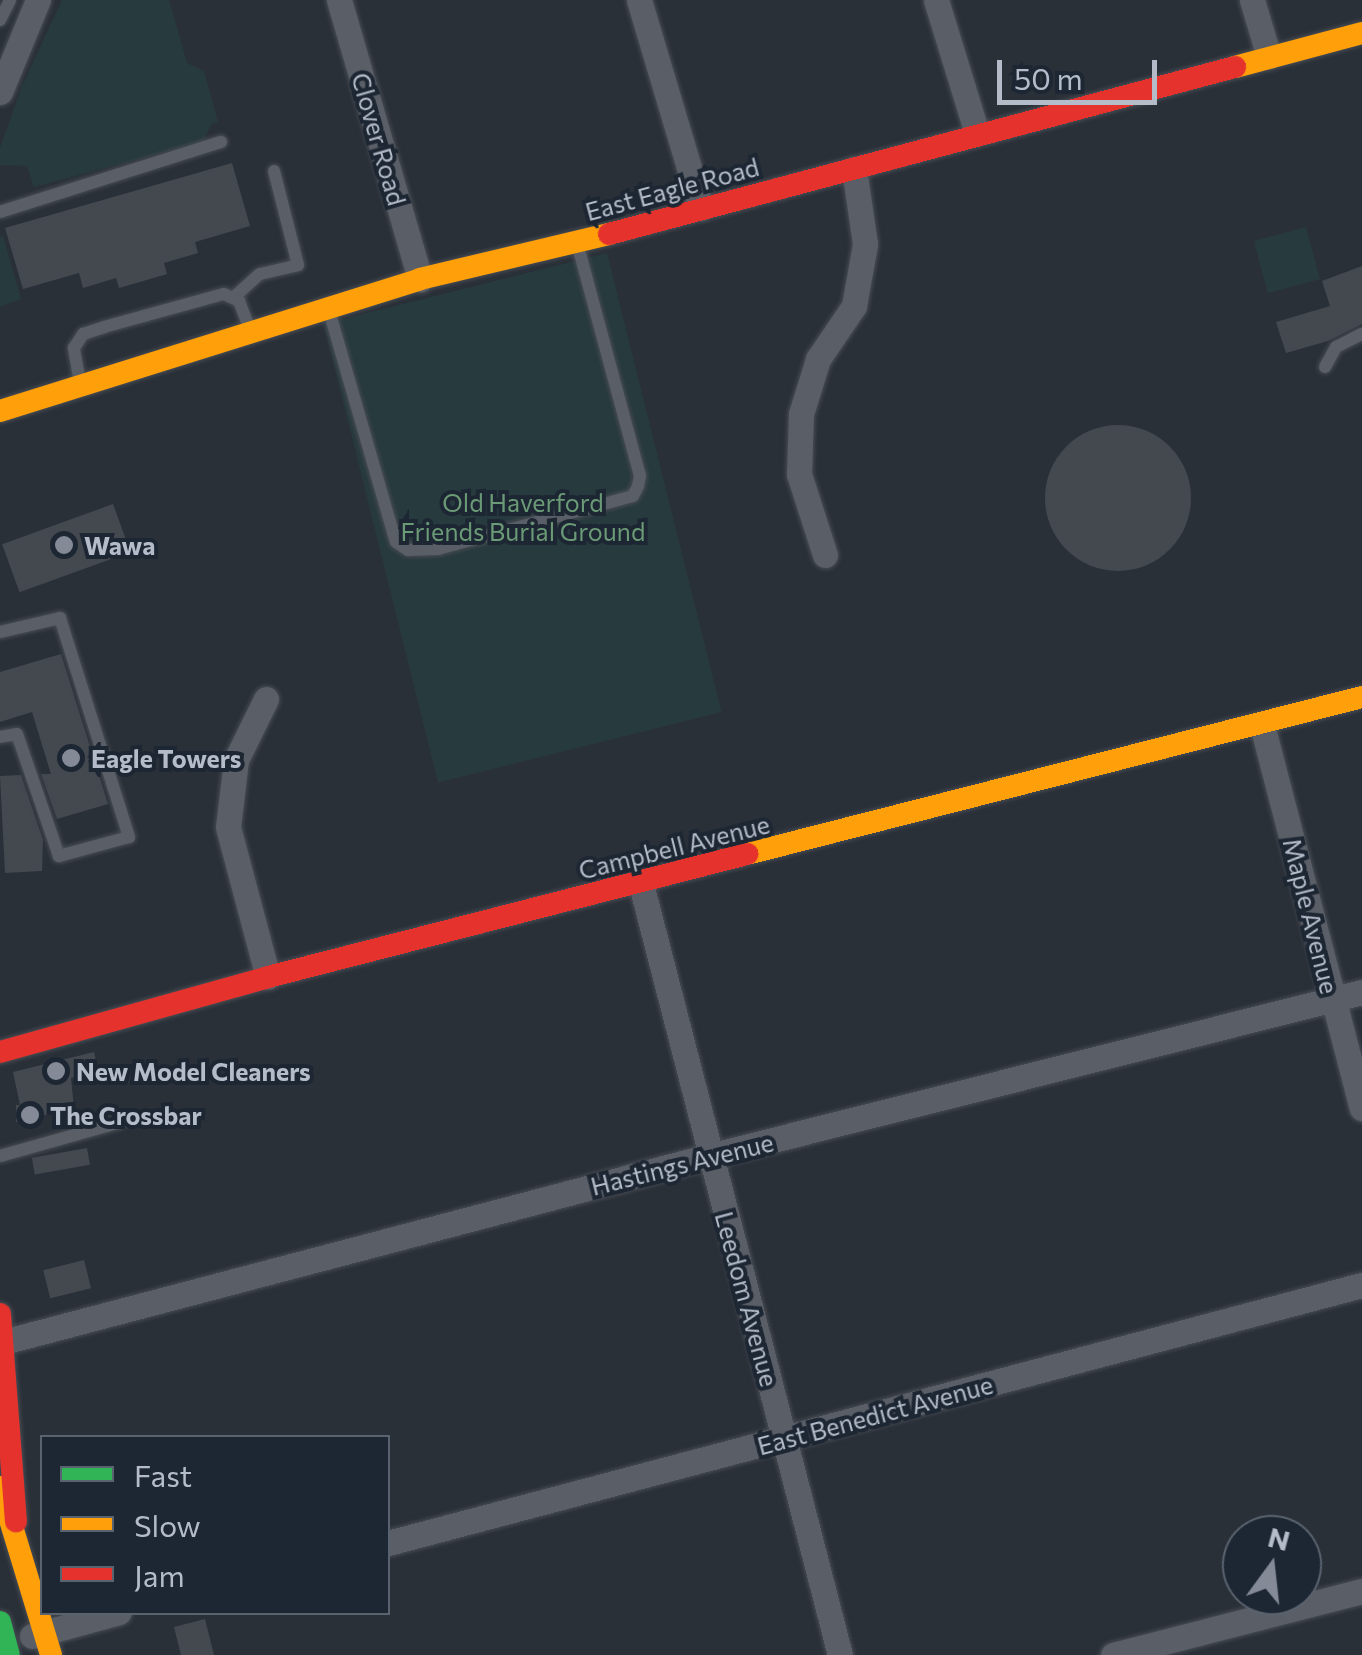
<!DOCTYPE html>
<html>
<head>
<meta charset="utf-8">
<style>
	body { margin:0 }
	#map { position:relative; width:1362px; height:1655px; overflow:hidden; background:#2a3038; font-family:Commissioner,sans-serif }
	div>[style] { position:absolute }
	.green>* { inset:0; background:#273a3e; transform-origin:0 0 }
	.building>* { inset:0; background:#444950; transform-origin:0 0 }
	.round { border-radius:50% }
	.roads { filter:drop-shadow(0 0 2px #484c53) drop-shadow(0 0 2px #484c53) }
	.lane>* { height:12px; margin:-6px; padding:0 6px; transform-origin:6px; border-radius:6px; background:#5a5e66 }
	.street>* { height:25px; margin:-12.5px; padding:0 12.5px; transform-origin:12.5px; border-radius:12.5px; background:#5a5e66 }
	.fast>* { height:22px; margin:-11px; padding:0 11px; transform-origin:11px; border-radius:11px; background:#30b455 }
	.slow>* { height:22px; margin:-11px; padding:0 11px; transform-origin:11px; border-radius:11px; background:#ff9f0a }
	.jam>* { height:22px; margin:-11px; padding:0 11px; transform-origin:11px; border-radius:11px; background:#e5322d }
	.dots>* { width:28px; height:28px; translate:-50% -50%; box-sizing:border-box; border:5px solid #1d2633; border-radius:50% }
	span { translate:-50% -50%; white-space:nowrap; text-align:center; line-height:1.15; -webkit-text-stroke:8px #1d2633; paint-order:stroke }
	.street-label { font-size:25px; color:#b4bcc9 }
	.park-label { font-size:25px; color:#6b9a76 }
	.poi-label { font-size:25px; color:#b4bcc9; font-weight:700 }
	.left { translate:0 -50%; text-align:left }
	.legend { position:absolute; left:40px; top:1435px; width:350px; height:180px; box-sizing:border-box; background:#1d2633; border:2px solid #59626f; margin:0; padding:12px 18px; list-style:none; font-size:30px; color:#b4bcc9 }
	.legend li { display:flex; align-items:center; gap:20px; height:50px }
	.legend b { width:50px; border:2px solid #59626f }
	.north { position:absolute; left:1222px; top:1515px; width:100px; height:100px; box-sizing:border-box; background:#1d2633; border:2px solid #59626f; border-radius:50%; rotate:15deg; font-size:28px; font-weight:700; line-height:40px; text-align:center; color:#b4bcc9 }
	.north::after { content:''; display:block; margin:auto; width:35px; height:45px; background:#848b96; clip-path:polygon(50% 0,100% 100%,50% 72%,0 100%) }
	.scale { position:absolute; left:997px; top:60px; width:160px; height:45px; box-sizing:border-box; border:5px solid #b4bcc9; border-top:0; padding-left:12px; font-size:30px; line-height:35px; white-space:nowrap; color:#b4bcc9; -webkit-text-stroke:8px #1d2633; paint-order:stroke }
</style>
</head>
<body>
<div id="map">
	<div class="green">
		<i style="clip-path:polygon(62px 0,169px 0,187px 63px,204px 71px,218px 122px,211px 124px,204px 142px,34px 187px,27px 166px,0 165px,0 148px,22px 86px)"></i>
		<i style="left:1306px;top:227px;width:54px;height:54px;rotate:75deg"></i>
		<i style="clip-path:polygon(3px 236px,21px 299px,0 307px,0 237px)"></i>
		<i style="left:607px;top:253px;width:473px;height:292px;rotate:76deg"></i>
	</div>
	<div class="building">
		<i style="clip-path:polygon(232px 163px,250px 226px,195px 242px,198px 253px,164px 263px,167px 274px,119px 288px,116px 278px,83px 288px,79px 273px,23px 289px,5px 228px)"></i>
		<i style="clip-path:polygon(1362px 266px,1362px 324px,1328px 341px,1286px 353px,1276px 322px,1330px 306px,1322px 281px)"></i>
		<i class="round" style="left:1045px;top:425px;width:146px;height:146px"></i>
		<i style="left:113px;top:504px;width:51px;height:118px;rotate:70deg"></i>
		<i style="clip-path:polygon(61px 654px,108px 804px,57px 819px,41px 774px,51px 774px,32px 712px,0 722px,0 672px)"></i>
		<i style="clip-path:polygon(21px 775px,43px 840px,42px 871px,5px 873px,0 776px)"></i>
		<i style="clip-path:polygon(94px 1052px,98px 1070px,71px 1078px,74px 1108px,16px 1122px,16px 1105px,20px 1105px,13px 1072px)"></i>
		<i style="left:87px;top:1148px;width:17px;height:56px;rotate:80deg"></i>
		<i style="left:84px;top:1260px;width:29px;height:42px;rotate:76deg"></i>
		<i style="clip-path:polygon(205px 1619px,214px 1655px,181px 1655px,174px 1627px)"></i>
	</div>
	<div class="roads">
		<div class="lane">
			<i style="left:0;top:20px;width:22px;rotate:-63deg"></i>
			<i style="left:0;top:212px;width:232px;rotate:-17.6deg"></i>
			<i style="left:233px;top:298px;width:36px;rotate:-42deg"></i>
			<i style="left:260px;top:274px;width:39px;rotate:-13deg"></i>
			<i style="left:298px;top:265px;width:97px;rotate:-104.3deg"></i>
			<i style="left:330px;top:314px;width:237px;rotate:73.9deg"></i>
			<i style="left:396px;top:542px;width:14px;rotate:34deg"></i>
			<i style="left:408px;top:550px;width:30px;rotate:-2deg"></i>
			<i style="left:438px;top:549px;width:202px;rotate:-15.2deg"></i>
			<i style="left:633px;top:496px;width:11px;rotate:-63deg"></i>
			<i style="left:638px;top:486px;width:10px;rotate:-79deg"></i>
			<i style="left:640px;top:476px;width:234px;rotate:-105.1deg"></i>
			<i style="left:1325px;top:367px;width:23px;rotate:-61deg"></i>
			<i style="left:1336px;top:347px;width:29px;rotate:-27deg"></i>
			<i style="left:80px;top:383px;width:36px;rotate:-100deg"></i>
			<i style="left:74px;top:348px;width:17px;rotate:-57deg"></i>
			<i style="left:83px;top:334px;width:22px;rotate:-18deg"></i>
			<i style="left:104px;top:327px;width:124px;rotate:-15.4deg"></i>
			<i style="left:224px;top:294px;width:17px;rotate:25deg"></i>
			<i style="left:239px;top:301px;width:30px;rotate:69deg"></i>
			<i style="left:0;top:632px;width:62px;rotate:-13.1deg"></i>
			<i style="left:60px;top:618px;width:230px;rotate:72.5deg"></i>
			<i style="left:129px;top:837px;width:73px;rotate:164.8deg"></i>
			<i style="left:59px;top:856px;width:129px;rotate:-109deg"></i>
			<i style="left:17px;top:734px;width:17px;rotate:170deg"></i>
			<i style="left:0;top:1156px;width:126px;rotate:-15.7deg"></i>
		</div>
		<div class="street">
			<i style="left:339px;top:0;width:291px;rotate:73.8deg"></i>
			<i style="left:639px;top:0;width:217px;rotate:73.4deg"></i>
			<i style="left:936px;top:0;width:139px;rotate:72.9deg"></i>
			<i style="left:1252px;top:0;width:59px;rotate:73.4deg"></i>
			<i style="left:0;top:92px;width:100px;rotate:-67.6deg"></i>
			<i style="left:825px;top:555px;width:85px;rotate:-107.8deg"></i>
			<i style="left:799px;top:474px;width:60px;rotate:-88.1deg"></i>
			<i style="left:801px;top:414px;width:58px;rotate:-72.8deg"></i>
			<i style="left:818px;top:359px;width:64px;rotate:-55.8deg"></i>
			<i style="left:854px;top:306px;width:63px;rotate:-79.9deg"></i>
			<i style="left:865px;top:244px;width:76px;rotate:-98.3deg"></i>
			<i style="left:266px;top:699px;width:68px;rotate:116.2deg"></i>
			<i style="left:236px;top:760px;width:67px;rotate:96.8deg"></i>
			<i style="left:228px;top:827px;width:155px;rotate:75.1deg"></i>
			<i style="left:1262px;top:725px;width:396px;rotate:75.4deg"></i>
			<i style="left:641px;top:884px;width:796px;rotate:75.53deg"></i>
			<i style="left:3px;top:1342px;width:730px;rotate:-14.76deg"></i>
			<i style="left:709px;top:1156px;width:673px;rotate:-14.1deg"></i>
			<i style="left:388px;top:1543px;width:1008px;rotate:-14.84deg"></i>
			<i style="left:32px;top:1636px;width:90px;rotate:-15.4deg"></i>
			<i style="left:1113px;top:1655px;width:257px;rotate:-14.4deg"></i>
		</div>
		<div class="fast">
			<i style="left:0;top:1622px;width:34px;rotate:75deg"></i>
		</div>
		<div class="slow">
			<i style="left:1235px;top:67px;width:131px;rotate:-15deg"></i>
			<i style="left:0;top:411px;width:440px;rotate:-17.4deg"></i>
			<i style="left:420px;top:279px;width:194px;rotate:-13.4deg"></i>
			<i style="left:747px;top:854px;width:635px;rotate:-14.32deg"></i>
			<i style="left:0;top:1487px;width:176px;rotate:73.1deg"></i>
		</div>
		<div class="jam">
			<i style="left:609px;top:234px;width:648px;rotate:-14.94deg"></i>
			<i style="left:0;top:1052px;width:278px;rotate:-15.6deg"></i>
			<i style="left:268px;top:977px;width:495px;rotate:-14.4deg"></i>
			<i style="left:0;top:1314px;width:208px;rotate:85.6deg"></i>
		</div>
	</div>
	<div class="dots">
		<i style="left:64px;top:545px;background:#848b96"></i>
		<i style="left:71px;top:758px;background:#848b96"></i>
		<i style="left:56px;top:1071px;background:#848b96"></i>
		<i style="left:30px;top:1115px;background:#848b96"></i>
	</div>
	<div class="street-label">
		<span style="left:379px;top:139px;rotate:74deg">Clover Road</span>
		<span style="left:672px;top:189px;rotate:-15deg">East Eagle Road</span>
		<span style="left:674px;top:847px;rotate:-14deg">Campbell Avenue</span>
		<span style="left:1311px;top:916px;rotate:76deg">Maple Avenue</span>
		<span style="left:682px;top:1164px;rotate:-14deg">Hastings Avenue</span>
		<span style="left:747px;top:1299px;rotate:75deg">Leedom Avenue</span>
		<span style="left:875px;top:1415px;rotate:-15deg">East Benedict Avenue</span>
	</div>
	<div class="park-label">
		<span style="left:523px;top:517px">Old Haverford<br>Friends Burial Ground</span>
	</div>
	<div class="poi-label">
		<span class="left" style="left:84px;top:545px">Wawa</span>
		<span class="left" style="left:91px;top:758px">Eagle Towers</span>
		<span class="left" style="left:76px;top:1071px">New Model Cleaners</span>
		<span class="left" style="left:50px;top:1115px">The Crossbar</span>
	</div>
	<ul class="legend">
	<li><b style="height:12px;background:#30b455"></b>Fast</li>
	<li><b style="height:12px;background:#ff9f0a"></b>Slow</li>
	<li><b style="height:12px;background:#e5322d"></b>Jam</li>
	</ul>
	<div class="north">N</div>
	<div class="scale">50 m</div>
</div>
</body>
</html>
